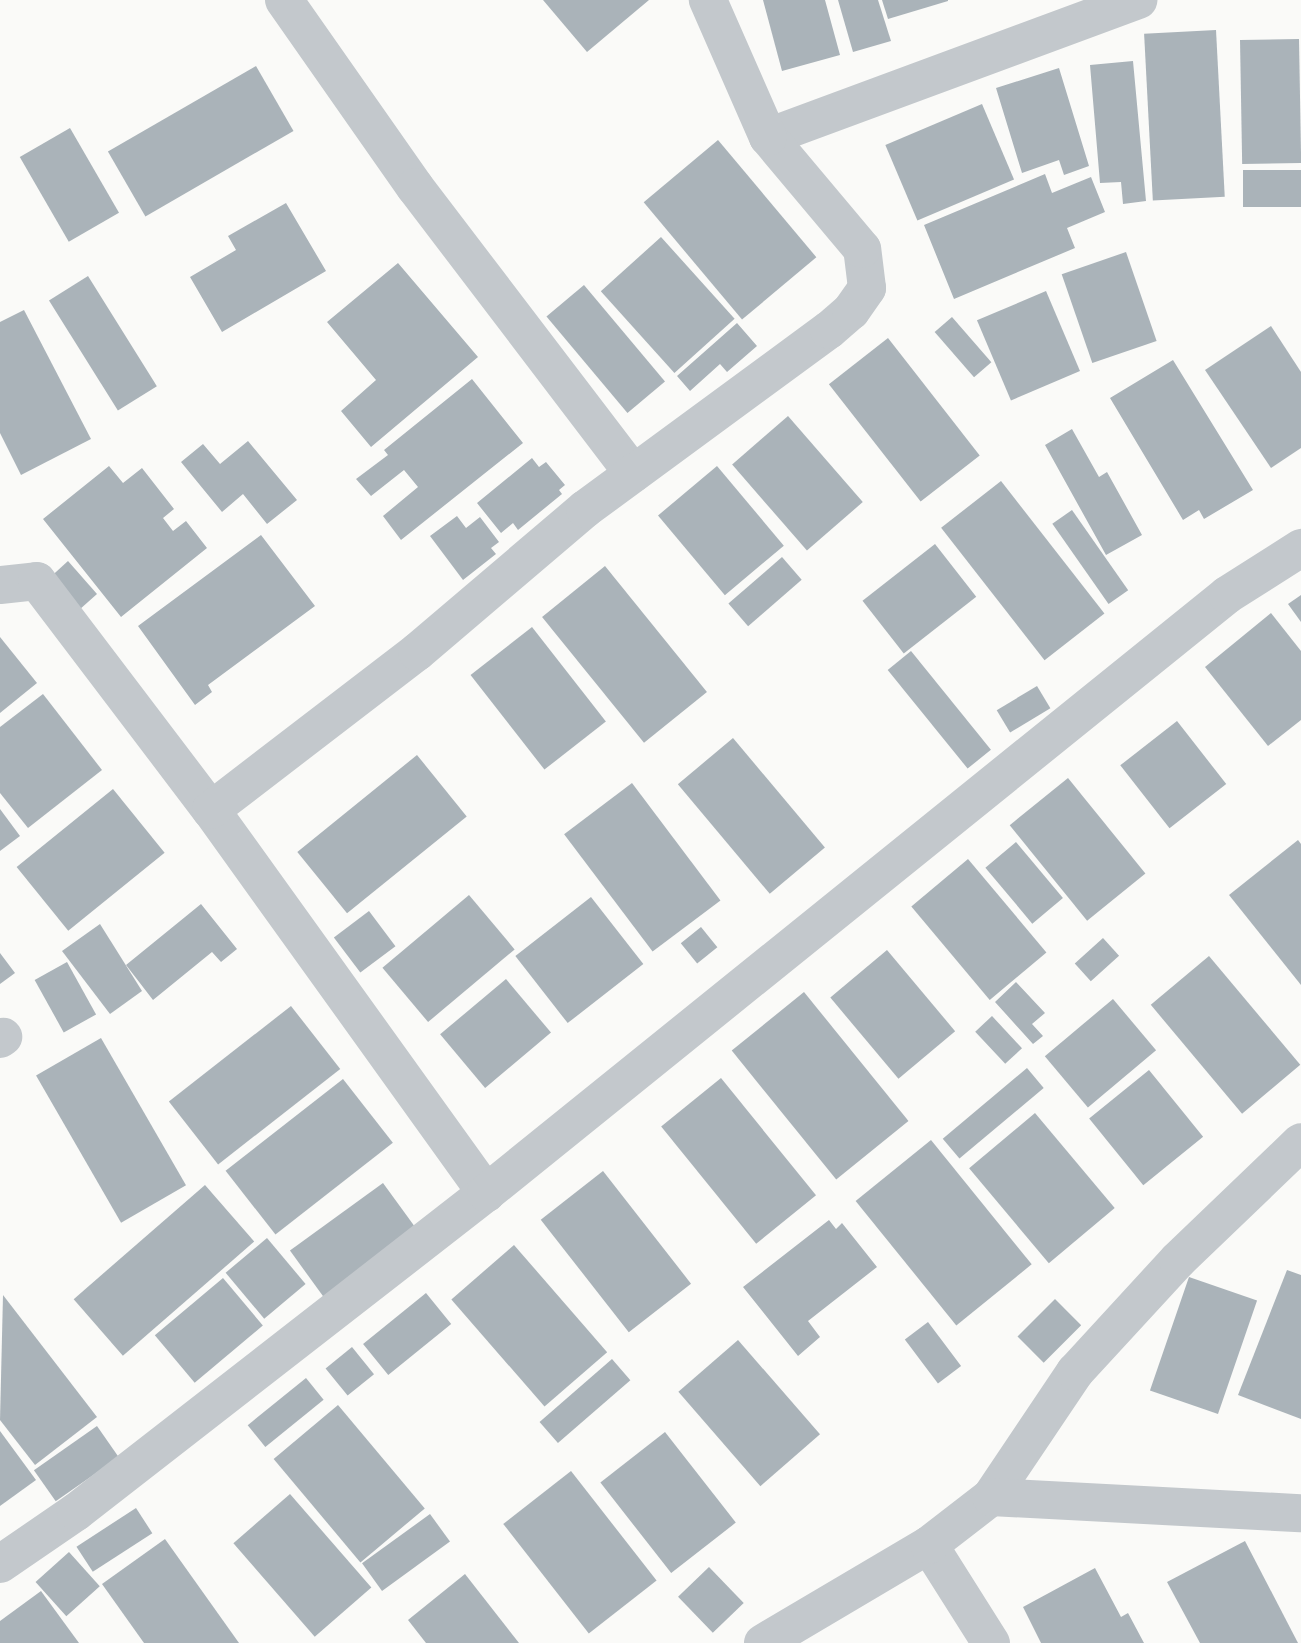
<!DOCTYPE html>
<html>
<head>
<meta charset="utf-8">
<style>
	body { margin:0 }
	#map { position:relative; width:1301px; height:1643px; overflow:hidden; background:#fafaf8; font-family:Commissioner,sans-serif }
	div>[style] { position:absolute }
	.building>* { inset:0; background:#aab3b9; transform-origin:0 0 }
	.street>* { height:38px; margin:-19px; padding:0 19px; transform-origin:19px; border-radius:19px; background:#c3c8cc }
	span { translate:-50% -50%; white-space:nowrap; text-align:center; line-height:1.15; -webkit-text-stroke:7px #fff; paint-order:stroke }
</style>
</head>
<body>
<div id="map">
	<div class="building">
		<i style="clip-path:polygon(543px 0,649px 0,587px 52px)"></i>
		<i style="clip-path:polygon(763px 0,825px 0,840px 55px,782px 71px)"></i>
		<i style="clip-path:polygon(838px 0,878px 0,891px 41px,853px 52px)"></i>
		<i style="clip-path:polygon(882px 0,948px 0,948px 1px,888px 19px)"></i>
		<i style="left:1216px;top:30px;width:167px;height:72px;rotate:87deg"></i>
		<i style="left:1299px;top:39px;width:124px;height:59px;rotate:89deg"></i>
		<i style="clip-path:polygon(1133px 61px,1146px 201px,1123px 204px,1121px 182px,1100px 183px,1090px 65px)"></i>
		<i style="left:256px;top:66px;width:75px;height:171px;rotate:60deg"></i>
		<i style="clip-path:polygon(1059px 68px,1089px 166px,1064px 175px,1059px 160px,1022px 173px,996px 88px)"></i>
		<i style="left:982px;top:104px;width:82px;height:105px;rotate:67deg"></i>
		<i style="left:70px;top:128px;width:98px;height:58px;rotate:60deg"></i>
		<i style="left:718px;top:140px;width:153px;height:97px;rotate:50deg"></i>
		<i style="left:1301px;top:170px;width:37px;height:58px;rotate:90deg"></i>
		<i style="clip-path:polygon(1045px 174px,1052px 193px,1091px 177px,1105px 212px,1067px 228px,1075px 248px,954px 299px,924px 225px)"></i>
		<i style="clip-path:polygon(286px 203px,326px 271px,222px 332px,190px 277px,236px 250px,228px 236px)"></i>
		<i style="left:661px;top:237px;width:110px;height:81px;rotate:48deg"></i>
		<i style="left:1126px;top:252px;width:94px;height:68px;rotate:71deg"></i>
		<i style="clip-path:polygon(398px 263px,478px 357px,371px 447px,341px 411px,376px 380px,327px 322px)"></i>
		<i style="left:88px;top:276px;width:130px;height:46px;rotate:58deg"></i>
		<i style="left:584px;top:285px;width:126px;height:49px;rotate:50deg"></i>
		<i style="left:1046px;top:291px;width:87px;height:75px;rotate:67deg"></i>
		<i style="clip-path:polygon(24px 310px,91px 439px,21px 475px,0 433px,0 322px)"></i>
		<i style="left:952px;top:317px;width:60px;height:23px;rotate:49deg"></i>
		<i style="clip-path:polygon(737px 323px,757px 346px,727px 372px,720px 364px,690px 391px,677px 376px)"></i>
		<i style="clip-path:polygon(1271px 326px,1301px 372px,1301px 448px,1271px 468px,1205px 370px)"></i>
		<i style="left:888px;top:338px;width:149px;height:75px;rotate:52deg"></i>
		<i style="clip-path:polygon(1173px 360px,1253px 490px,1204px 519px,1199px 510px,1183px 520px,1110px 398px)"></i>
		<i style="clip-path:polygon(472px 379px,523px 443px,401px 540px,383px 516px,418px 487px,404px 470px,371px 496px,356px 479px,388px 455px,384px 450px)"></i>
		<i style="left:788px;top:416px;width:114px;height:74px;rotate:49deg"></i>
		<i style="clip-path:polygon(1072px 429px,1099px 477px,1107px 472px,1142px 535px,1106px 555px,1045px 445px)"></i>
		<i style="clip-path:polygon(248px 441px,297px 500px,267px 524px,243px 494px,222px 512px,181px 462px,203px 444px,220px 464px)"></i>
		<i style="clip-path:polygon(532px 458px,539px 467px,546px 462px,565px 485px,559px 490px,562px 494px,518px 530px,513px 523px,501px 533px,477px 503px)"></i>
		<i style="clip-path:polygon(109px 466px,123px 483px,142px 468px,174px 509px,163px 518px,173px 531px,186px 521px,207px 548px,121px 617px,43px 519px)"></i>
		<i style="left:717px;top:466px;width:104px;height:77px;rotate:50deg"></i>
		<i style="left:1001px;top:481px;width:168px;height:76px;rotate:52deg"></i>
		<i style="left:1072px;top:510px;width:98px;height:24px;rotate:55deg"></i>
		<i style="clip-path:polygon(457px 516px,466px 528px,480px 517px,499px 542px,491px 548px,496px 554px,463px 580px,430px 536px)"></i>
		<i style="clip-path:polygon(261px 535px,315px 606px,208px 685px,212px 692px,195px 705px,138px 626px)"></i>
		<i style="left:935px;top:544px;width:67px;height:92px;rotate:52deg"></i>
		<i style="left:782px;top:557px;width:30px;height:71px;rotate:49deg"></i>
		<i style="clip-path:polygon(68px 561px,97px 594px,79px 610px,45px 582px)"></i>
		<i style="left:605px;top:566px;width:162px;height:81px;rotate:51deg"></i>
		<i style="clip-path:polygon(1301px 595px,1301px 622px,1288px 604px)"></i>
		<i style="clip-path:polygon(1271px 613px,1301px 651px,1301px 720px,1268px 746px,1205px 667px)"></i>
		<i style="left:532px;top:627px;width:120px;height:78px;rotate:52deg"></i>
		<i style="clip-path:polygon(0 637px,37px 683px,0 713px)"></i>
		<i style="left:911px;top:651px;width:127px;height:30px;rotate:51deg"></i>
		<i style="left:1037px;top:686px;width:26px;height:47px;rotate:59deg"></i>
		<i style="clip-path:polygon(43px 694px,102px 770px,28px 828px,0 793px,0 727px)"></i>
		<i style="left:1177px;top:721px;width:80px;height:72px;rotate:52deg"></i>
		<i style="left:733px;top:738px;width:143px;height:72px;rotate:50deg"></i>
		<i style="left:417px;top:755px;width:79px;height:154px;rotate:51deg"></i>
		<i style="left:1068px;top:778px;width:123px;height:75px;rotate:51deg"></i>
		<i style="left:632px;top:783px;width:147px;height:85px;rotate:53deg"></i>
		<i style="left:113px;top:789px;width:82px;height:124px;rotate:51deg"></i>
		<i style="clip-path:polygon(0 809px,20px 836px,0 851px)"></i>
		<i style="clip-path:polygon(1298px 840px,1301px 844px,1301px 985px,1229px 895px)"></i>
		<i style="left:1016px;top:842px;width:73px;height:40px;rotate:50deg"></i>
		<i style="left:968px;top:859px;width:122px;height:74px;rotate:50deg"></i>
		<i style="left:469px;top:895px;width:71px;height:113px;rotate:50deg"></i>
		<i style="left:591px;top:897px;width:85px;height:96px;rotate:52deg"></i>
		<i style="clip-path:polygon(201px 904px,237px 949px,221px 962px,212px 952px,153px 1000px,126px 965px)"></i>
		<i style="left:369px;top:911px;width:44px;height:44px;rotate:53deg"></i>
		<i style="clip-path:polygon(100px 924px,142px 991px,110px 1014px,62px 951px)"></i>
		<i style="left:701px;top:927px;width:26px;height:26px;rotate:51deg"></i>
		<i style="left:1103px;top:938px;width:24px;height:38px;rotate:48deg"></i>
		<i style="left:887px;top:950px;width:106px;height:74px;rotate:50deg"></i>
		<i style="clip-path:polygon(0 953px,15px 973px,0 984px)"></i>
		<i style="left:1209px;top:956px;width:142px;height:76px;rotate:50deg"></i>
		<i style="left:67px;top:962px;width:60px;height:37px;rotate:61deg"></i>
		<i style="left:506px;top:979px;width:70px;height:86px;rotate:50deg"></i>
		<i style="clip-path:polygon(1016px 982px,1045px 1013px,1032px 1024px,1043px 1036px,1033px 1044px,995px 1002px)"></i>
		<i style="left:804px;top:992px;width:166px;height:93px;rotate:51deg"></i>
		<i style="left:1113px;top:999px;width:67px;height:89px;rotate:50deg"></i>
		<i style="left:291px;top:1006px;width:80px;height:155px;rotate:52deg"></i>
		<i style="left:992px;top:1016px;width:44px;height:23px;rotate:47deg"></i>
		<i style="left:101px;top:1038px;width:170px;height:75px;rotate:60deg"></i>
		<i style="left:1027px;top:1068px;width:26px;height:110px;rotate:50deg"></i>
		<i style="left:1149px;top:1070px;width:86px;height:77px;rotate:51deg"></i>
		<i style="left:721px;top:1078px;width:151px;height:77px;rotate:51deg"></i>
		<i style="left:343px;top:1079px;width:81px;height:149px;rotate:52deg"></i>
		<i style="left:1035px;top:1113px;width:124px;height:86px;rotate:50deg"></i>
		<i style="left:931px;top:1140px;width:160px;height:97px;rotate:51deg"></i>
		<i style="left:603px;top:1171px;width:143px;height:79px;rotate:52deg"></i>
		<i style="left:383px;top:1183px;width:57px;height:115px;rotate:54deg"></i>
		<i style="left:205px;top:1185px;width:75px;height:174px;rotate:49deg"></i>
		<i style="clip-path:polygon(829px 1220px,836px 1229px,842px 1223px,877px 1267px,808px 1321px,820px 1337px,798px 1356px,743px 1287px)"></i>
		<i style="left:267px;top:1238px;width:60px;height:54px;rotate:50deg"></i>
		<i style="left:514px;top:1245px;width:142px;height:83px;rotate:49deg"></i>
		<i style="clip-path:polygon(1287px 1270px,1301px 1275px,1301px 1419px,1238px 1395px)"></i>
		<i style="left:1189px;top:1277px;width:72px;height:120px;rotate:19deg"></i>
		<i style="left:223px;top:1278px;width:62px;height:89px;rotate:50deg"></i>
		<i style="left:426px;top:1293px;width:40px;height:81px;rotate:51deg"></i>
		<i style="clip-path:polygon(3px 1295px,97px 1417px,35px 1465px,0 1420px)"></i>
		<i style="left:1055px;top:1299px;width:37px;height:53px;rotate:45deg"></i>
		<i style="left:928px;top:1322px;width:55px;height:29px;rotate:53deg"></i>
		<i style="left:738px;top:1340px;width:125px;height:79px;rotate:49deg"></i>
		<i style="left:352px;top:1347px;width:35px;height:34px;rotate:51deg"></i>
		<i style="left:612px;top:1359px;width:28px;height:96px;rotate:49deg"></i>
		<i style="left:306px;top:1378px;width:28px;height:75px;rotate:51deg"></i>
		<i style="left:338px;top:1405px;width:135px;height:84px;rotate:50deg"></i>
		<i style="left:97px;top:1426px;width:38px;height:77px;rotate:55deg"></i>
		<i style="clip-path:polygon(0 1431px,36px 1480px,0 1506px)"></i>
		<i style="left:665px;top:1432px;width:115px;height:82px;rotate:52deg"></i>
		<i style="left:571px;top:1471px;width:139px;height:86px;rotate:52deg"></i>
		<i style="left:290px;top:1494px;width:124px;height:75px;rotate:49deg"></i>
		<i style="left:136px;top:1508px;width:30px;height:71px;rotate:57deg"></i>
		<i style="left:430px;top:1514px;width:34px;height:84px;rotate:54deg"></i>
		<i style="clip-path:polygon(165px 1539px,239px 1643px,144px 1643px,102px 1584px)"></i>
		<i style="clip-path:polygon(1245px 1541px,1298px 1643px,1200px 1643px,1167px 1582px)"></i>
		<i style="left:69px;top:1552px;width:46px;height:45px;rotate:48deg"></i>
		<i style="left:709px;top:1567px;width:50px;height:43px;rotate:46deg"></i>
		<i style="clip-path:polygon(1095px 1568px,1121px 1617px,1128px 1613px,1144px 1643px,1041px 1643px,1023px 1607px)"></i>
		<i style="clip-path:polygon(465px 1574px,519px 1643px,426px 1643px,408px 1620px)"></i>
		<i style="clip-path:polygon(41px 1591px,79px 1643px,0 1643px,0 1621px)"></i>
	</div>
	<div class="street">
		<i style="left:284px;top:0;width:228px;rotate:55deg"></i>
		<i style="left:415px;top:187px;width:360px;rotate:52.7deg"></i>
		<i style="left:768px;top:137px;width:395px;rotate:-20.3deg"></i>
		<i style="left:0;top:585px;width:37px;rotate:-6deg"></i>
		<i style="left:37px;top:581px;width:288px;rotate:52.8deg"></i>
		<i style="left:211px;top:810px;width:472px;rotate:54.3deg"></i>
		<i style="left:211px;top:810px;width:260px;rotate:-37.5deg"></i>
		<i style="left:417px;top:652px;width:221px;rotate:-40.4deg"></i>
		<i style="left:585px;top:509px;width:303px;rotate:-36.3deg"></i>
		<i style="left:829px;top:330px;width:29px;rotate:-41deg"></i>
		<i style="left:851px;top:311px;width:28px;rotate:-55deg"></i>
		<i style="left:867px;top:288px;width:39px;rotate:-97deg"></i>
		<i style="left:862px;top:249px;width:146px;rotate:-130deg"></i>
		<i style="left:768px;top:137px;width:150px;rotate:-113.7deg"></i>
		<i style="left:0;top:1039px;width:4px;rotate:-34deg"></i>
		<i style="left:991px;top:1497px;width:151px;rotate:-56.1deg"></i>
		<i style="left:1075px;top:1372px;width:152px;rotate:-47.4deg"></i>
		<i style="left:1178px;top:1260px;width:170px;rotate:-43.8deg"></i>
		<i style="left:929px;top:1545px;width:116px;rotate:57.7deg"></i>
		<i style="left:0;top:1564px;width:92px;rotate:-34.4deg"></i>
		<i style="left:76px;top:1512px;width:519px;rotate:-37.88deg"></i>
		<i style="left:486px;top:1193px;width:952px;rotate:-38.9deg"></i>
		<i style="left:1227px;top:595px;width:88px;rotate:-32.4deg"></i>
		<i style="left:763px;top:1643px;width:193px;rotate:-30.6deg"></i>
		<i style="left:929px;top:1545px;width:78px;rotate:-37.7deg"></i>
		<i style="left:991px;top:1497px;width:310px;rotate:3deg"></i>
	</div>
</div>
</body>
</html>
